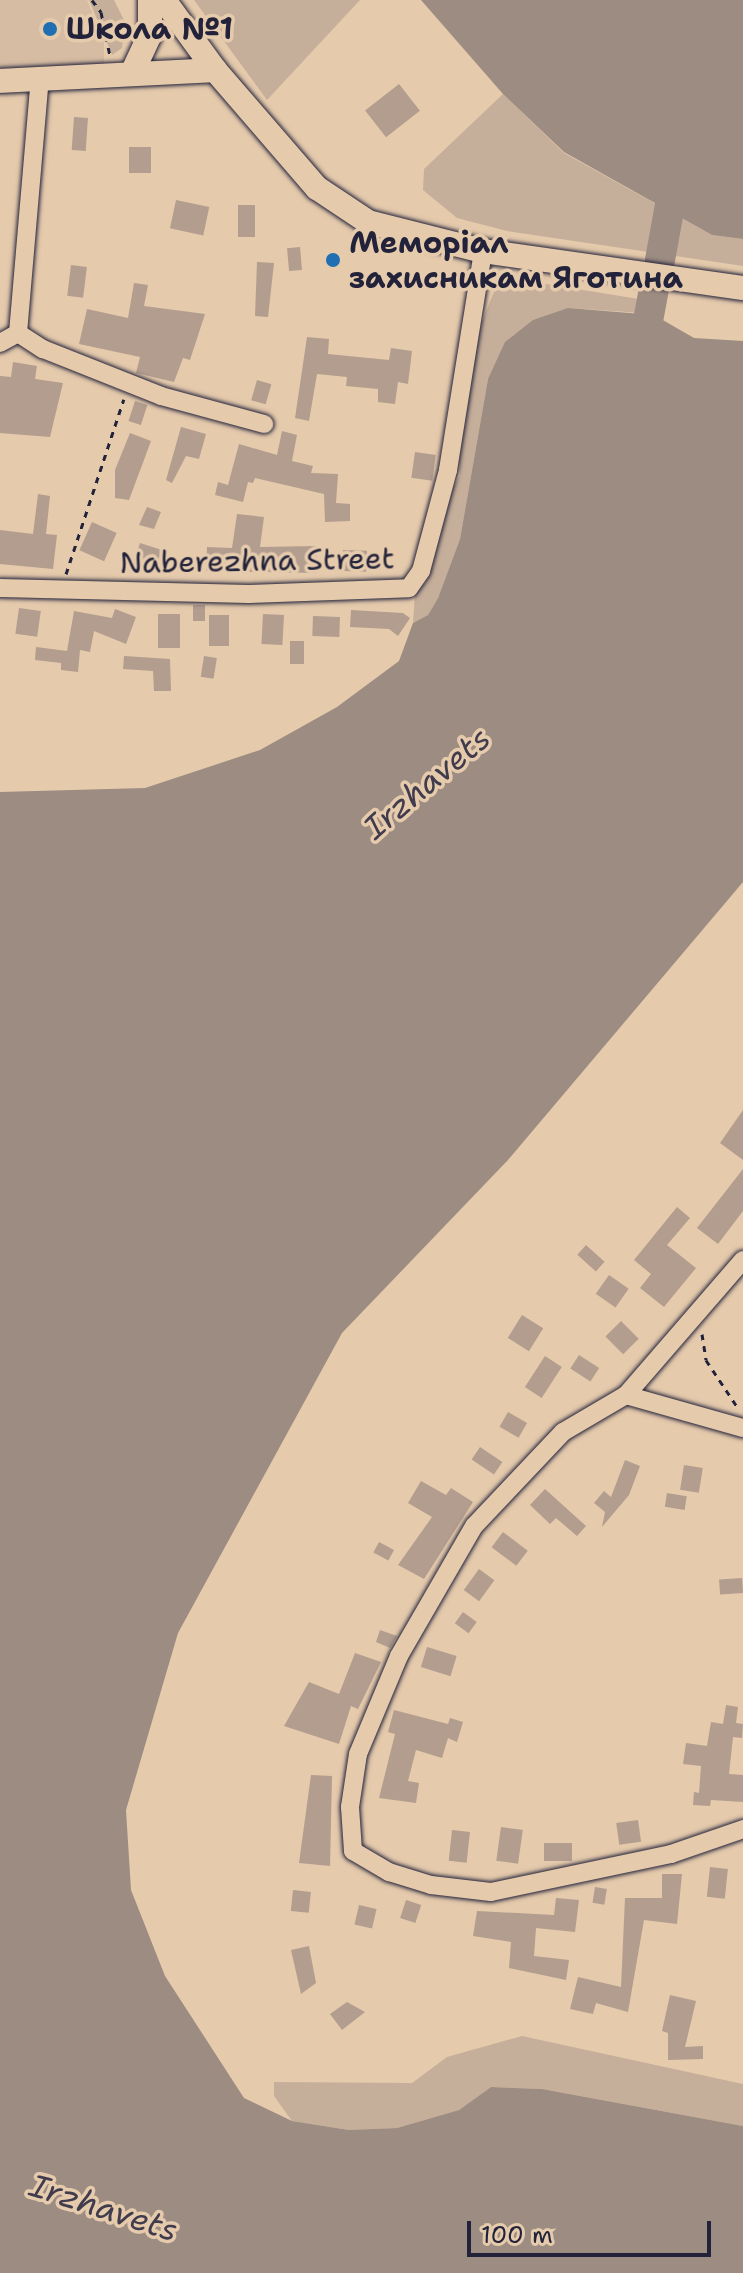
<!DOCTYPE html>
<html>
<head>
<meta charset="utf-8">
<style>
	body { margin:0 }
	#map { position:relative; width:743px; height:2273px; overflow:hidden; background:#e5caac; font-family:"Shantell Sans",sans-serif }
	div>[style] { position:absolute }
	.built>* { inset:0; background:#d6bca3 }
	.green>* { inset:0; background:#c6af9a }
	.water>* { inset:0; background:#9d8c82 }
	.river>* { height:30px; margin:-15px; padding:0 15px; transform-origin:15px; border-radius:15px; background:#9d8c82 }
	.building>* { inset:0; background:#b29d8e; transform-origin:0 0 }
	.path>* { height:3px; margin-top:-1.5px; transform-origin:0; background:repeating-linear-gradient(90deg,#22223b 0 6px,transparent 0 12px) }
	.roads { filter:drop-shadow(0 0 2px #22223b) drop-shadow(0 0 2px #22223b) }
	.minor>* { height:18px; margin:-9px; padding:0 9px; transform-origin:9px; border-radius:9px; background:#e5caac }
	.tertiary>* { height:24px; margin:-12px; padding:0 12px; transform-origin:12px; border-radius:12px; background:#e5caac }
	.dots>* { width:22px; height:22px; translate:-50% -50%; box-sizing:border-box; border:4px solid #e5caac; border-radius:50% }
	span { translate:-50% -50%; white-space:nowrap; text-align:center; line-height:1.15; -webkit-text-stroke:7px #e5caac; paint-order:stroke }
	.poi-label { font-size:30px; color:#22223b; font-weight:700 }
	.left { translate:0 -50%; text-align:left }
	.street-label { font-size:30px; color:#22223b }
	.water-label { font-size:32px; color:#413c4d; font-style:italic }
	.scale { position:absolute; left:467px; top:2221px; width:244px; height:36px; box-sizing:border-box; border:4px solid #22223b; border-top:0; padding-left:10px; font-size:24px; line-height:28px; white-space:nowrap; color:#22223b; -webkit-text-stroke:6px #e5caac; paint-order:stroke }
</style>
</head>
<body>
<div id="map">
	<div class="built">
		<i style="clip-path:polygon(0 0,87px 0,104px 43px,104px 66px,0 73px)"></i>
	</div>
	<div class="green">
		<i style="clip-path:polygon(89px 0,114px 0,126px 24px,122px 48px,112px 55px)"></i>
		<i style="clip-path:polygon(194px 0,360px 0,267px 100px)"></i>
		<i style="clip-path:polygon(503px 94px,564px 153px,712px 235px,743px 239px,743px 266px,507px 231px,457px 218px,423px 190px,424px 169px)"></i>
		<i style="clip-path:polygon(509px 278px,645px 300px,646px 306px,642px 313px,568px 308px,488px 379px,460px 539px,438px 598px,428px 615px,413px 623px,415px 593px,426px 582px,445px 503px,460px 476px,458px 442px,481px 324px,496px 287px)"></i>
		<i style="clip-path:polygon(522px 2036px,743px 2084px,743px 2126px,542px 2089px,491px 2087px,459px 2110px,397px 2128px,349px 2130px,292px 2121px,274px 2096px,274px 2082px,412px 2083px,447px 2057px)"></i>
	</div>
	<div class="water">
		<i style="clip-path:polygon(421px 0,743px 0,743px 239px,712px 235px,564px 152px,503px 94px)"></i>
		<i style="clip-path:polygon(568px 308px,654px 315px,694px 338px,743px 341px,743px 882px,508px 1160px,342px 1333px,178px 1633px,126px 1810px,131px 1890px,165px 1976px,244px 2098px,292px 2121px,349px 2130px,397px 2128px,459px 2110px,491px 2087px,542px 2089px,743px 2126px,743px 2273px,0 2273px,0 792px,145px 788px,260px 750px,337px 707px,399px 661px,413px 623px,428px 615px,438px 598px,460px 539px,488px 379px,505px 342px,533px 320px)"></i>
	</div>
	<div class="river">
		<i style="left:660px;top:260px;width:89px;rotate:-79.7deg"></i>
		<i style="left:642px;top:353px;width:65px;rotate:-79.4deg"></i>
	</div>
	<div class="building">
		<i style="left:399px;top:84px;width:34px;height:43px;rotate:52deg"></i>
		<i style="left:74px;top:117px;width:14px;height:33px;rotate:4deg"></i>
		<i style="left:129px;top:147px;width:22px;height:26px"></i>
		<i style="left:176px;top:200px;width:34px;height:29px;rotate:12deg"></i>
		<i style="left:238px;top:205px;width:17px;height:32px"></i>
		<i style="left:300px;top:247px;width:23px;height:13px;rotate:85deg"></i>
		<i style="clip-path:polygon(257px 262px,274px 263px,268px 317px,255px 316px)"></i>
		<i style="left:71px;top:265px;width:16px;height:31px;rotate:7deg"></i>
		<i style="clip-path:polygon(134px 283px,148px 285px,144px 306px,205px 314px,190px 360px,183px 358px,174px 382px,136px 373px,140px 357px,79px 344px,87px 309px,128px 318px)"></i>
		<i style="clip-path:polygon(307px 337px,329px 339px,328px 354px,389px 360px,391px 348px,412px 351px,408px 384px,398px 382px,395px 404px,378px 402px,378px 389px,346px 386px,347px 377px,317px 374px,309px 421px,295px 418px)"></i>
		<i style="clip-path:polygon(13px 362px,37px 366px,35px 379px,63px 383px,50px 437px,0 433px,0 376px,11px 377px)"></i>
		<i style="left:257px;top:380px;width:15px;height:21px;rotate:16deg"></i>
		<i style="left:135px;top:401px;width:13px;height:21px;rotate:18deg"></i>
		<i style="clip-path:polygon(181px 427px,206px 434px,199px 459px,186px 456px,172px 483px,166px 480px)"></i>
		<i style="clip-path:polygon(282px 431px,297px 435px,292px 461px,313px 466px,311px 473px,338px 474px,336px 503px,350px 504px,350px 521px,325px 522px,324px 494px,255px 478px,253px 483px,248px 482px,243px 502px,215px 495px,218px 482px,228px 485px,239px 444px,277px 455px)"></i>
		<i style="clip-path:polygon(130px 433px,151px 441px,129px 500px,115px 498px,115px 470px)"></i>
		<i style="left:415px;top:452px;width:21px;height:26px;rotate:8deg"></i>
		<i style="clip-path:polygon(38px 494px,50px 496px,46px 534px,57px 535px,53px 569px,0 564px,0 530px,33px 534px)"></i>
		<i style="clip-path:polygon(147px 507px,161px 512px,154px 529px,139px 525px)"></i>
		<i style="clip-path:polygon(237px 514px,264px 517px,260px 547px,317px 546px,316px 573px,206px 571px,207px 547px,232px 548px)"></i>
		<i style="left:92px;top:522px;width:27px;height:31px;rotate:24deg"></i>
		<i style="left:140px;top:543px;width:23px;height:24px;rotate:18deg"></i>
		<i style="left:343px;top:550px;width:24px;height:21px;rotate:2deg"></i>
		<i style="left:193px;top:605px;width:12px;height:16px"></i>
		<i style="left:19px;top:608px;width:22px;height:26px;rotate:8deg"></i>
		<i style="clip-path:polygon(115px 609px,136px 617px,126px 644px,94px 631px,90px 652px,80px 650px,78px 672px,61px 670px,61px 663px,35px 660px,36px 647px,67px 651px,74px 611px,112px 618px)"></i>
		<i style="clip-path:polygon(351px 610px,403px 613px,410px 618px,398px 636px,389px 629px,350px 627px)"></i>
		<i style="left:158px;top:614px;width:22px;height:34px"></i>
		<i style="left:263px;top:614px;width:21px;height:30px;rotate:3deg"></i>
		<i style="left:209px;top:615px;width:20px;height:31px"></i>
		<i style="left:313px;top:616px;width:27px;height:20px;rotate:2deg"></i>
		<i style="left:290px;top:641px;width:14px;height:23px"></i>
		<i style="clip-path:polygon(124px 656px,170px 659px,171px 691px,154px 691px,153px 671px,123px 669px)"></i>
		<i style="left:204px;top:656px;width:13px;height:21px;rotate:9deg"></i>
		<i style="clip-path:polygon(743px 1110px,743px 1160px,720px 1143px)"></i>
		<i style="clip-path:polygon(743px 1169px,743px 1211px,718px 1244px,697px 1228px)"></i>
		<i style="clip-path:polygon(677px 1207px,690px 1218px,667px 1245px,696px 1268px,664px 1307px,640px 1288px,651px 1274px,634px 1260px)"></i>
		<i style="left:586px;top:1245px;width:25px;height:13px;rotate:42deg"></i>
		<i style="left:609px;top:1275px;width:24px;height:23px;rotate:35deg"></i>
		<i style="left:522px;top:1315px;width:25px;height:27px;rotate:32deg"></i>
		<i style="left:621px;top:1321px;width:25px;height:22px;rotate:45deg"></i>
		<i style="left:579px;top:1355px;width:24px;height:16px;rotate:33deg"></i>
		<i style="left:545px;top:1356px;width:20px;height:37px;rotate:33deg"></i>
		<i style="left:508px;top:1412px;width:22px;height:17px;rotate:30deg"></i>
		<i style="left:480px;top:1447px;width:27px;height:15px;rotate:34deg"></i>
		<i style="clip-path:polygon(625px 1460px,640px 1466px,629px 1495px,602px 1527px,605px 1512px,594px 1503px,604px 1491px,611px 1497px)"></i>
		<i style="left:684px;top:1465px;width:19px;height:25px;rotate:9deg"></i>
		<i style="clip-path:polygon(421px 1481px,446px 1495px,451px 1488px,473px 1502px,424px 1579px,398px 1565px,432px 1517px,408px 1503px)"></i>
		<i style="clip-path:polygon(545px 1489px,586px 1526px,577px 1536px,556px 1518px,550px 1524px,530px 1505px)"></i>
		<i style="left:667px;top:1493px;width:20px;height:14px;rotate:9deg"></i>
		<i style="left:503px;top:1532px;width:31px;height:19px;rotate:37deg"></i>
		<i style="left:379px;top:1542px;width:17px;height:12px;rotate:28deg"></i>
		<i style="left:479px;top:1569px;width:19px;height:26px;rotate:36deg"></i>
		<i style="left:742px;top:1578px;width:15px;height:23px;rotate:86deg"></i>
		<i style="left:463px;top:1612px;width:17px;height:14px;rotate:36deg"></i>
		<i style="clip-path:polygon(380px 1630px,397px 1636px,390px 1648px,376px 1642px)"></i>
		<i style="left:427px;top:1647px;width:31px;height:21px;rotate:17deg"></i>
		<i style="clip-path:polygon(355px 1653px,381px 1662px,358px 1709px,351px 1706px,339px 1744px,284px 1726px,309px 1682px,339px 1694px)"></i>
		<i style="clip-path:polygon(726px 1705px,738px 1707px,736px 1723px,743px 1724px,742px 1738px,733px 1737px,729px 1774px,743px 1775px,743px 1802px,711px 1800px,710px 1806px,693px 1805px,694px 1792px,699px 1793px,701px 1766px,683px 1764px,686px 1743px,707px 1746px,711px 1722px,723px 1724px)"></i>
		<i style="clip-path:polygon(394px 1710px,448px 1724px,450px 1718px,463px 1722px,457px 1742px,448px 1738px,442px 1758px,416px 1750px,408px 1781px,419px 1783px,416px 1803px,379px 1798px,395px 1734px,388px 1732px)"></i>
		<i style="clip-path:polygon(311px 1775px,332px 1776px,330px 1866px,299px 1863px)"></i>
		<i style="left:638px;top:1820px;width:22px;height:22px;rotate:82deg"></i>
		<i style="left:501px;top:1827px;width:22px;height:34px;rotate:8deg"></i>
		<i style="left:452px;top:1830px;width:18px;height:31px;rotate:6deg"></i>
		<i style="left:572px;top:1843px;width:18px;height:28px;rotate:90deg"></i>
		<i style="left:710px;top:1867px;width:18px;height:30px;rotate:6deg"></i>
		<i style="clip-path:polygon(662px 1874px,682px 1874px,677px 1924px,644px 1920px,628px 2012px,596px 2003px,593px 2014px,570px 2009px,578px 1977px,621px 1987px,625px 1898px,662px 1898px)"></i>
		<i style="left:595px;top:1887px;width:12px;height:16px;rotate:9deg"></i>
		<i style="left:293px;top:1890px;width:18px;height:21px;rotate:6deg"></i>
		<i style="clip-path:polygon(556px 1898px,579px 1900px,575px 1932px,536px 1928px,534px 1956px,569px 1960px,566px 1980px,509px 1968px,511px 1942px,473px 1936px,477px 1911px,554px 1915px)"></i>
		<i style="left:406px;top:1900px;width:16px;height:19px;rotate:18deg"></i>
		<i style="left:359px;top:1905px;width:18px;height:20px;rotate:13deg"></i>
		<i style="clip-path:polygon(309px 1946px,316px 1983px,301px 1994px,291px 1950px)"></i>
		<i style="clip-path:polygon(670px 1995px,696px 2001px,685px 2047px,703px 2046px,703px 2059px,668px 2060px,668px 2033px,662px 2031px)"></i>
		<i style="clip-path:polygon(347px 2002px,365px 2012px,342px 2030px,330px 2014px)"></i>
	</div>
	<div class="path">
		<i style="left:92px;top:0;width:15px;rotate:53deg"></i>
		<i style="left:101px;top:12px;width:45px;rotate:78.4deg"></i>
		<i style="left:66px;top:574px;width:184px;rotate:-71.7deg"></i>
		<i style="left:702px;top:1334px;width:26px;rotate:81deg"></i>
		<i style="left:706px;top:1360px;width:58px;rotate:56.3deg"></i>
	</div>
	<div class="roads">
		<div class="minor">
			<i style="left:18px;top:333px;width:30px;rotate:33deg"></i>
			<i style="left:43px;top:349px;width:127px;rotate:21.7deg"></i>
			<i style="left:161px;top:396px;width:107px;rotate:15.2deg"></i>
			<i style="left:18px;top:333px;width:256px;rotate:-85.1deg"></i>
			<i style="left:0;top:343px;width:21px;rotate:-29deg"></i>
			<i style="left:0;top:588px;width:249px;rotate:1.4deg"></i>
			<i style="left:249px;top:594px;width:160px;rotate:-2.1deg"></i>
			<i style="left:409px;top:588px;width:21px;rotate:-55deg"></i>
			<i style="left:421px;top:571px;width:105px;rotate:-75deg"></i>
			<i style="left:448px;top:470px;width:222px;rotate:-80.9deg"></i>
			<i style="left:743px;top:1260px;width:179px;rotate:130.9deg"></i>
			<i style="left:626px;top:1395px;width:73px;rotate:149.6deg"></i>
			<i style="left:563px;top:1432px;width:129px;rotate:133.4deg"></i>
			<i style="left:474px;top:1526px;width:150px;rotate:120deg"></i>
			<i style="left:399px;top:1656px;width:106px;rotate:112.7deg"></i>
			<i style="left:358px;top:1754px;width:54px;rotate:98.6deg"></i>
			<i style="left:350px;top:1807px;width:44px;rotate:86.1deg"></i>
			<i style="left:353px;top:1851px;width:42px;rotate:30.3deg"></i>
			<i style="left:389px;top:1872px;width:44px;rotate:17.2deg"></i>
			<i style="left:431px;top:1885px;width:60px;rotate:6.7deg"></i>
			<i style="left:491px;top:1892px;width:184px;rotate:-11.9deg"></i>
			<i style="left:671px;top:1854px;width:76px;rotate:-19.1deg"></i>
			<i style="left:626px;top:1395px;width:122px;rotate:15.8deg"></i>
		</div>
		<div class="tertiary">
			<i style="left:164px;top:0;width:87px;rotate:53.9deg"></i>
			<i style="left:215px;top:70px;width:156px;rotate:49.2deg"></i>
			<i style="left:317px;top:188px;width:61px;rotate:33.7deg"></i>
			<i style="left:368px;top:222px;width:119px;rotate:14.2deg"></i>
			<i style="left:483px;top:251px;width:263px;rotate:8.1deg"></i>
			<i style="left:133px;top:71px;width:40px;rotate:-65deg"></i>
			<i style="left:150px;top:35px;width:35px;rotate:-90deg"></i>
			<i style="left:0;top:81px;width:215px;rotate:-2.9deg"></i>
		</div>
	</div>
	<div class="dots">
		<i style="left:50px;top:29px;background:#1f6fb2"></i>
		<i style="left:333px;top:260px;background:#1f6fb2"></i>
	</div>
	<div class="poi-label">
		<span class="left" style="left:66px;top:29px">Школа №1</span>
		<span class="left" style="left:349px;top:260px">Меморіал<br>захисникам Яготина</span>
	</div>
	<div class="street-label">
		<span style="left:257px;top:561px;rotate:-1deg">Naberezhna Street</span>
	</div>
	<div class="water-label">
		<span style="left:427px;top:783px;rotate:-40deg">Irzhavets</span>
		<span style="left:104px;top:2208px;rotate:18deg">Irzhavets</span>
	</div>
	<div class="scale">100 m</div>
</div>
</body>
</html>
